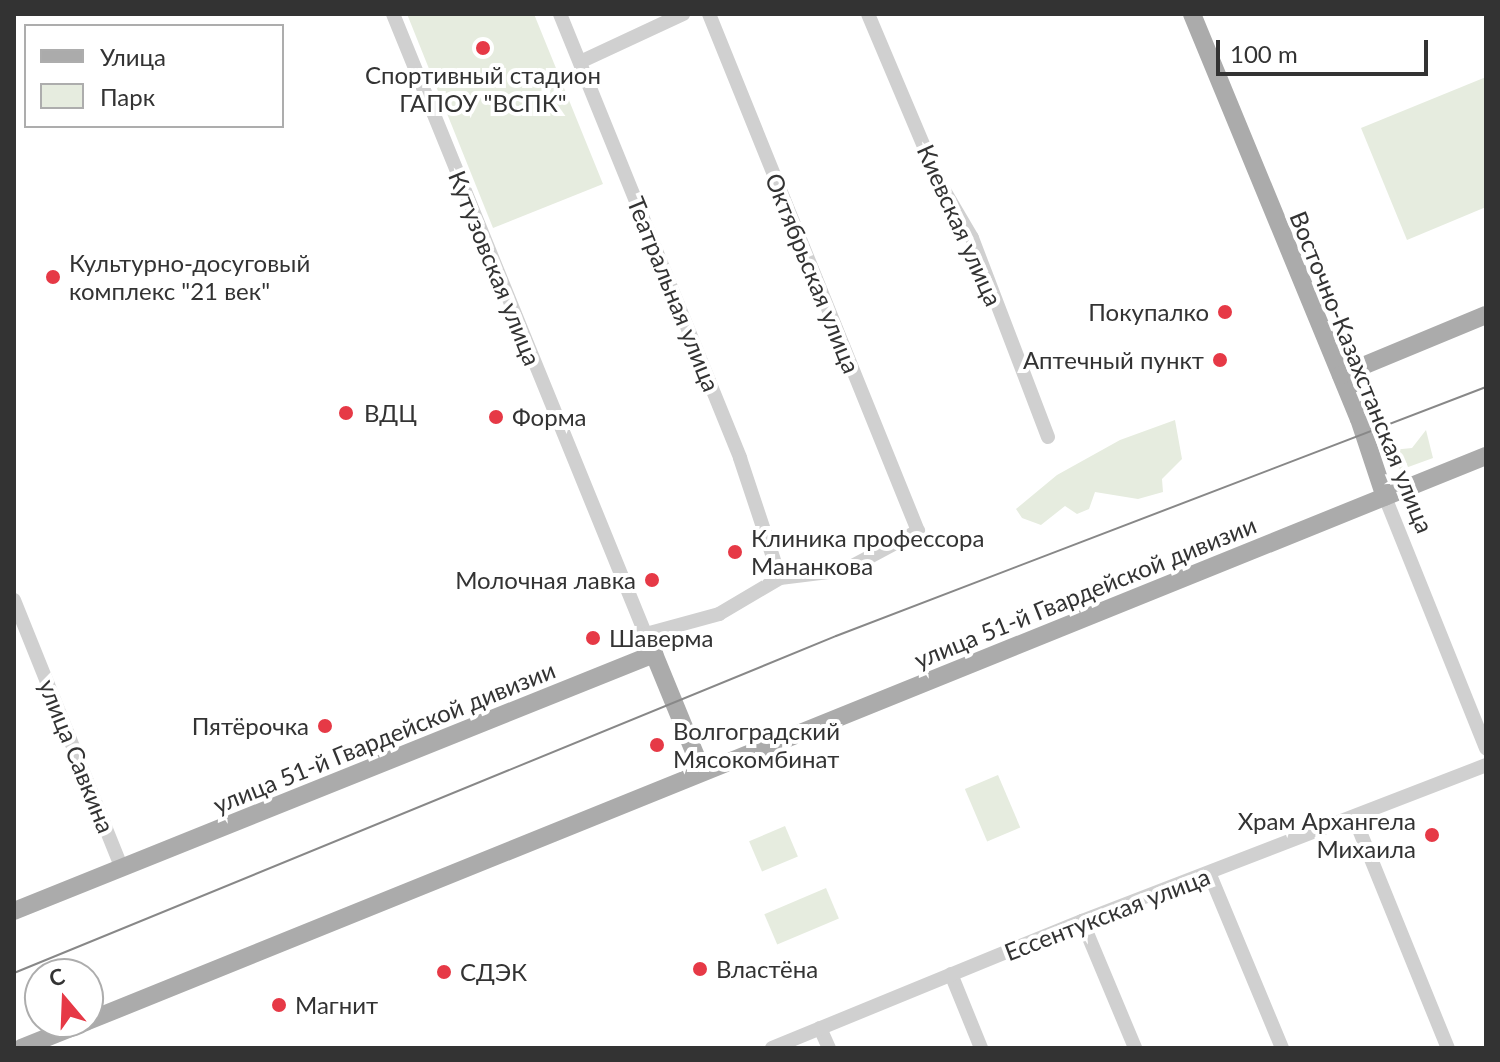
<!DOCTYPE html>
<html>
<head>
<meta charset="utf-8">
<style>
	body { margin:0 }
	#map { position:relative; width:1500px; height:1062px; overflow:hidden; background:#fff; font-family:Lato,sans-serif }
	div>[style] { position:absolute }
	.green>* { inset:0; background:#e6ecdf; transform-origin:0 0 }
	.minor>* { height:14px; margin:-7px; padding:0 7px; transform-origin:7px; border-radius:7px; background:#d0d0d0 }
	.major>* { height:18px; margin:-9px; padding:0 9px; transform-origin:9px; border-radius:9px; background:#ababab }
	.tram>* { height:2px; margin:-1px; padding:0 1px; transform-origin:1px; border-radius:1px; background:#888 }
	.dots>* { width:22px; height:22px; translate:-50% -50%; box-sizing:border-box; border:4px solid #fff; border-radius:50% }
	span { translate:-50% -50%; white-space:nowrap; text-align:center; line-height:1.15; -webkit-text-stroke:8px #fff; paint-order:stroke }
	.poi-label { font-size:24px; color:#333 }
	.left { translate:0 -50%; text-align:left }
	.right { translate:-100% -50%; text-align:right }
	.street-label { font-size:24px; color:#333 }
	.frame { position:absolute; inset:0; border:16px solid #333; pointer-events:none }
	.legend { position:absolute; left:24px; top:24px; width:260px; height:104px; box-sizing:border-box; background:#fff; border:2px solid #adadad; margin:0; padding:10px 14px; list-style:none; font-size:24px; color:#333 }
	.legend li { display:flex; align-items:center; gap:16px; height:40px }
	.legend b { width:40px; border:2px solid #adadad }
	.north { position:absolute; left:24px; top:958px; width:80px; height:80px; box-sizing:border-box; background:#fff; border:2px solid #adadad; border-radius:50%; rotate:341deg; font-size:22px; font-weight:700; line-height:32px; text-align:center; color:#333 }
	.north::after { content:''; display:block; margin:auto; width:28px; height:36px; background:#e63946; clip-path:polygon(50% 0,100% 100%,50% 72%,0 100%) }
	.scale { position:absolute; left:1216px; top:40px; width:212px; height:36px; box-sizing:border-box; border:4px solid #333; border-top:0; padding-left:10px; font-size:24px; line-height:28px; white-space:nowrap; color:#333; -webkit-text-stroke:6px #fff; paint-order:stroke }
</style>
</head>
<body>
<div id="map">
	<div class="green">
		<i style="clip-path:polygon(407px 14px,534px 14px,603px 184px,493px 228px)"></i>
		<i style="clip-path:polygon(1486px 77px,1486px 207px,1407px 240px,1361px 128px)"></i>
		<i style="clip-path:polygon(1175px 420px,1182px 459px,1162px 479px,1163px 492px,1138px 499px,1095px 492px,1089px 509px,1077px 514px,1065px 506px,1041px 525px,1022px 518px,1016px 509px,1057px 475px,1120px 440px)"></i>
		<i style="clip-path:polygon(1426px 430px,1433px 458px,1400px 470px,1392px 450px,1412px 448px)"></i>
		<i style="left:998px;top:775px;width:57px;height:36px;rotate:67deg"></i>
		<i style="left:785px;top:826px;width:33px;height:39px;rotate:67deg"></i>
		<i style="left:826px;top:888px;width:33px;height:67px;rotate:67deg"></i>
	</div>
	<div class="minor">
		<i style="left:393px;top:14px;width:679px;rotate:67.85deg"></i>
		<i style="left:560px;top:14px;width:479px;rotate:67.9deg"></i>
		<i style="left:740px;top:458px;width:126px;rotate:71.6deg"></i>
		<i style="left:868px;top:14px;width:180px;rotate:67.1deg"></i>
		<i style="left:938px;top:180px;width:67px;rotate:59.6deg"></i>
		<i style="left:972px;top:238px;width:213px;rotate:69.1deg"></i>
		<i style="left:580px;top:62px;width:114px;rotate:-25deg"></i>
		<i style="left:1385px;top:497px;width:271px;rotate:68.1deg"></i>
		<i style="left:14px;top:600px;width:289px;rotate:68.1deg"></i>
		<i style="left:646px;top:634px;width:76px;rotate:-15.3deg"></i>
		<i style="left:719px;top:614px;width:71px;rotate:-30.5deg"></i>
		<i style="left:780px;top:578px;width:65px;rotate:-7deg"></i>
		<i style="left:845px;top:570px;width:83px;rotate:-28.1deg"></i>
		<i style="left:918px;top:531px;width:558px;rotate:-112.01deg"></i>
		<i style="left:1354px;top:817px;width:249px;rotate:67.9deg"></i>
		<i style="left:1210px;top:875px;width:187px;rotate:67.4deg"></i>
		<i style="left:1082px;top:921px;width:138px;rotate:67.3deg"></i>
		<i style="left:951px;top:974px;width:80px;rotate:67.9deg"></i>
		<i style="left:820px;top:1028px;width:22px;rotate:66deg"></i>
		<i style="left:772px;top:1048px;width:335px;rotate:-22.3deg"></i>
		<i style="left:1082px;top:921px;width:433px;rotate:-21.1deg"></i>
	</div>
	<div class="major">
		<i style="left:1192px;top:14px;width:438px;rotate:67.6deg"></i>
		<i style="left:1359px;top:419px;width:82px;rotate:71.6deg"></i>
		<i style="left:1341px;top:375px;width:157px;rotate:-22.5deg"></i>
		<i style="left:14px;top:911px;width:690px;rotate:-21.88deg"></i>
		<i style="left:654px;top:654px;width:126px;rotate:67.7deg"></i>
		<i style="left:88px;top:1021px;width:1508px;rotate:-22.01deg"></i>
		<i style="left:21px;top:1048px;width:70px;rotate:-21.8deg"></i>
	</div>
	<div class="tram">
		<i style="left:14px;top:973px;width:888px;rotate:-22.29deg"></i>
		<i style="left:836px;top:636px;width:696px;rotate:-20.96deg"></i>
	</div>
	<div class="dots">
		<i style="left:483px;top:48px;background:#e63946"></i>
		<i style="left:53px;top:277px;background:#e63946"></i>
		<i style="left:1225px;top:312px;background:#e63946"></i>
		<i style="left:1220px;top:360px;background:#e63946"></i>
		<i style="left:346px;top:413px;background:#e63946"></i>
		<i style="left:496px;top:417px;background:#e63946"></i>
		<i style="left:735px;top:552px;background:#e63946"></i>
		<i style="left:652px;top:580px;background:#e63946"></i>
		<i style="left:593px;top:638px;background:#e63946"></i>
		<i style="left:325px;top:726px;background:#e63946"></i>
		<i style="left:657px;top:745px;background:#e63946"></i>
		<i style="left:1432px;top:835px;background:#e63946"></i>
		<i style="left:700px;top:969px;background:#e63946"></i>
		<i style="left:444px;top:972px;background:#e63946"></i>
		<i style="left:279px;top:1005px;background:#e63946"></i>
	</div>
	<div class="poi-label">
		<span style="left:483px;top:89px">Спортивный стадион<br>ГАПОУ "ВСПК"</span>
		<span class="left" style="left:69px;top:277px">Культурно-досуговый<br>комплекс "21 век"</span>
		<span class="right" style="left:1209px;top:312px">Покупалко</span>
		<span class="right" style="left:1204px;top:360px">Аптечный пункт</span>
		<span class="left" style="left:364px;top:413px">ВДЦ</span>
		<span class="left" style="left:512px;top:417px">Форма</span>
		<span class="left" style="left:751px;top:552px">Клиника профессора<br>Мананкова</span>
		<span class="right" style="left:636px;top:580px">Молочная лавка</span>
		<span class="left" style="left:609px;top:638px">Шаверма</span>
		<span class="right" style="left:309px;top:726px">Пятёрочка</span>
		<span class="left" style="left:673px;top:745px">Волгоградский<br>Мясокомбинат</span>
		<span class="right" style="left:1416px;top:835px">Храм Архангела<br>Михаила</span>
		<span class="left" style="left:716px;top:969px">Властёна</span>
		<span class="left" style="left:460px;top:972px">СДЭК</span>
		<span class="left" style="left:295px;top:1005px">Магнит</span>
	</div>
	<div class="street-label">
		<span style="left:960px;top:225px;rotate:66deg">Киевская улица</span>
		<span style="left:495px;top:268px;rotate:68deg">Кутузовская улица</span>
		<span style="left:813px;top:273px;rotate:68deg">Октябрьская улица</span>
		<span style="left:674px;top:294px;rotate:68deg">Театральная улица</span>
		<span style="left:1362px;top:372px;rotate:68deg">Восточно-Казахстанская улица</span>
		<span style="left:1085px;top:592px;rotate:-22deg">улица 51-й Гвардейской дивизии</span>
		<span style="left:384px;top:737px;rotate:-22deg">улица 51-й Гвардейской дивизии</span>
		<span style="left:77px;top:756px;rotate:68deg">улица Савкина</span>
		<span style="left:1107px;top:914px;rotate:-21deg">Ессентукская улица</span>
	</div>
	<div class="frame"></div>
	<ul class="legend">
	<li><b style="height:10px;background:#ababab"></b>Улица</li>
	<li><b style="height:22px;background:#e6ecdf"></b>Парк</li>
	</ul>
	<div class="north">С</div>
	<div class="scale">100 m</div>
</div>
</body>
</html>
